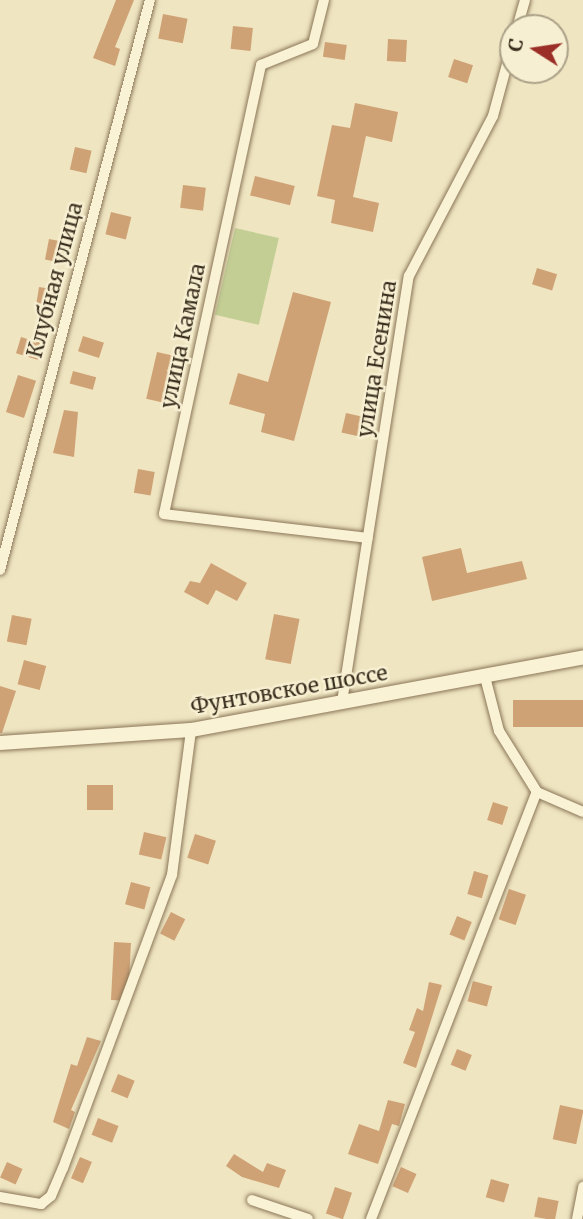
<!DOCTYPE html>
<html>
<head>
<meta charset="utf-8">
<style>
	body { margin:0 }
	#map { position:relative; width:583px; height:1219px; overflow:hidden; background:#efe5c1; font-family:Merriweather,serif }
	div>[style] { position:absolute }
	.green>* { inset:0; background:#c3ce95; transform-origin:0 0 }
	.building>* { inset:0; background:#cfa276; transform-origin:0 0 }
	.roads { filter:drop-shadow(0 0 2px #8a7658) drop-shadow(0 0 2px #8a7658) }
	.street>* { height:10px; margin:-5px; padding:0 5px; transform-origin:5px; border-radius:5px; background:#faf2d5 }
	.secondary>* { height:14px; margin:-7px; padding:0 7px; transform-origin:7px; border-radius:7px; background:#faf2d5 }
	span { translate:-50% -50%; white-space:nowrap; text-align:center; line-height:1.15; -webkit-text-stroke:5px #f7efd1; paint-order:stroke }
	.street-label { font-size:21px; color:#392d1d }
	.north { position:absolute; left:499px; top:14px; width:70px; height:70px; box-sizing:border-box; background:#f7efd1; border:2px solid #aba189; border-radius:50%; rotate:282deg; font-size:19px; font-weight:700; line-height:28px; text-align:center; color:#392d1d }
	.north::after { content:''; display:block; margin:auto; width:24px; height:32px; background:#9b2e26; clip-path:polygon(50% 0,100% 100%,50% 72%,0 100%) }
</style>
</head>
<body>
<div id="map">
	<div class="green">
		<i style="left:235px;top:228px;width:45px;height:89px;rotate:13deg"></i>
	</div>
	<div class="building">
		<i style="clip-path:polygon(116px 0,134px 0,115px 47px,120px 49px,115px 66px,93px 58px)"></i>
		<i style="left:163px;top:14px;width:25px;height:25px;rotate:11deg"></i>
		<i style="left:233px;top:26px;width:20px;height:23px;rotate:6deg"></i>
		<i style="left:388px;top:39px;width:19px;height:22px;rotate:3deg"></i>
		<i style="left:325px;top:42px;width:22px;height:15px;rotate:8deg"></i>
		<i style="left:454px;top:59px;width:20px;height:19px;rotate:18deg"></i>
		<i style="clip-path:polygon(355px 103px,398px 112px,392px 142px,366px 136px,353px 197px,379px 203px,373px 232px,331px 223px,335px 200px,317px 196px,332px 125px,350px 128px)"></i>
		<i style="left:75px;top:147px;width:17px;height:23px;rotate:13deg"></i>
		<i style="left:255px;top:176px;width:41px;height:20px;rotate:14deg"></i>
		<i style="left:183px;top:185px;width:23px;height:23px;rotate:7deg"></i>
		<i style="left:111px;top:212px;width:21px;height:23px;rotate:14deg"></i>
		<i style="left:49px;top:239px;width:20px;height:21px;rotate:11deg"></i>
		<i style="left:537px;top:268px;width:21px;height:17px;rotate:17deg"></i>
		<i style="left:39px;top:287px;width:19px;height:22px;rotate:9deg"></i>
		<i style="clip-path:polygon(293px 292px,331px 302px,294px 441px,261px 432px,265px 414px,229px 404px,238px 373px,268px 382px)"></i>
		<i style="left:83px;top:336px;width:22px;height:16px;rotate:18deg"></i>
		<i style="left:21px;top:337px;width:24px;height:17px;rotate:17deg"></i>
		<i style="left:157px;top:352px;width:26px;height:48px;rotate:13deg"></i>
		<i style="left:73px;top:371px;width:24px;height:13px;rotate:15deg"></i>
		<i style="left:18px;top:375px;width:19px;height:39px;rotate:18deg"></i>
		<i style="clip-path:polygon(64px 410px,78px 412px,74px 457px,53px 453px)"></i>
		<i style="left:346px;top:413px;width:17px;height:20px;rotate:13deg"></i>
		<i style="left:138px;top:469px;width:17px;height:24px;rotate:10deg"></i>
		<i style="clip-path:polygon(461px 548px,467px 573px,522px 561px,527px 579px,432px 601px,422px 557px)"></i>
		<i style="clip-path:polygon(211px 563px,247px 583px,237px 601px,216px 590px,208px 605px,184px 592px,190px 581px,200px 583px)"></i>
		<i style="left:274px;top:614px;width:26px;height:46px;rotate:11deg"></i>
		<i style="left:12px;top:615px;width:20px;height:27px;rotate:11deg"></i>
		<i style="left:24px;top:660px;width:23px;height:25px;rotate:15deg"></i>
		<i style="clip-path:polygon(0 686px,16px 691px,2px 733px,0 733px)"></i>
		<i style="left:583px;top:700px;width:27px;height:70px;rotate:90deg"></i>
		<i style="left:87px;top:785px;width:26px;height:25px"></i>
		<i style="left:493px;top:802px;width:16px;height:19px;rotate:18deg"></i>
		<i style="left:144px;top:832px;width:23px;height:23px;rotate:13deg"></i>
		<i style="left:195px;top:834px;width:22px;height:25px;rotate:18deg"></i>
		<i style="left:474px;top:871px;width:15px;height:24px;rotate:16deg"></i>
		<i style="left:131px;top:882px;width:20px;height:23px;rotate:15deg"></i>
		<i style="left:509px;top:889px;width:18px;height:32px;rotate:19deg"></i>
		<i style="left:171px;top:912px;width:16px;height:24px;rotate:27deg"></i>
		<i style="left:457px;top:916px;width:16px;height:20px;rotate:22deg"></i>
		<i style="left:114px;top:942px;width:17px;height:58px;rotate:3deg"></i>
		<i style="left:473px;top:981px;width:20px;height:21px;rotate:15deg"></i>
		<i style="clip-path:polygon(429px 982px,442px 985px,416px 1068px,403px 1063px,415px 1032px,409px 1030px,417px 1008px,423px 1011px)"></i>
		<i style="clip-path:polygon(87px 1037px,101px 1041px,71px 1110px,75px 1112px,69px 1129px,53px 1122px,71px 1064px,77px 1066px)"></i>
		<i style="left:457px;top:1049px;width:16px;height:17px;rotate:22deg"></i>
		<i style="left:118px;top:1074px;width:18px;height:19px;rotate:22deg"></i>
		<i style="clip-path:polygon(388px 1100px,405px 1104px,399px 1126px,392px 1124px,378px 1164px,348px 1154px,359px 1124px,379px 1131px)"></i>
		<i style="left:560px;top:1105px;width:24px;height:35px;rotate:12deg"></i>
		<i style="left:98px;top:1118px;width:22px;height:18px;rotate:21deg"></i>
		<i style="clip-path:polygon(234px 1154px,263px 1172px,267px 1163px,286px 1170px,279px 1188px,242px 1177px,226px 1166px)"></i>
		<i style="left:80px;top:1157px;width:13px;height:23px;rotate:23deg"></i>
		<i style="left:7px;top:1162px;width:17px;height:17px;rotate:24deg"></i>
		<i style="left:401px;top:1167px;width:17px;height:21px;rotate:24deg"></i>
		<i style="left:491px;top:1179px;width:19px;height:19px;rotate:16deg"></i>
		<i style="left:335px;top:1187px;width:18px;height:28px;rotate:19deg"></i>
		<i style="left:538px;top:1197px;width:21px;height:20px;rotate:11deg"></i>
	</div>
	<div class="roads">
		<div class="street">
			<i style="left:324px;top:0;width:45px;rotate:104deg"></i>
			<i style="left:313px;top:44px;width:56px;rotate:158deg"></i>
			<i style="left:261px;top:65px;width:459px;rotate:102.2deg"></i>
			<i style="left:164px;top:514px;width:205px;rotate:6.7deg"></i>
			<i style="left:517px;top:28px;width:29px;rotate:-74deg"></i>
			<i style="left:0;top:570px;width:589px;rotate:-75.26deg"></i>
			<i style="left:342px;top:702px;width:431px;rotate:-81.1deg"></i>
			<i style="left:409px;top:276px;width:181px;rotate:-62.3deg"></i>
			<i style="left:493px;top:116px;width:77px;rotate:-74.9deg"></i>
			<i style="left:537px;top:792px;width:50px;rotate:23.5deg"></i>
			<i style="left:0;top:1197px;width:42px;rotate:9.7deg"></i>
			<i style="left:41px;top:1204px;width:13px;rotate:-39deg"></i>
			<i style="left:51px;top:1196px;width:30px;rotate:-67deg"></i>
			<i style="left:63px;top:1168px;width:313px;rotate:-69.6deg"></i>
			<i style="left:172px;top:875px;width:146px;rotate:-82.5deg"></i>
			<i style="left:252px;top:1200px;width:59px;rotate:18.7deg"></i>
			<i style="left:371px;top:1219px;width:458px;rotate:-68.8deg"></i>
			<i style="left:537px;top:792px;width:72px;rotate:-121.9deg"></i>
			<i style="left:499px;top:731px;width:56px;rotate:-104.5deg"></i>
			<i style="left:577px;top:1219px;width:33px;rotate:-79deg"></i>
		</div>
		<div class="secondary">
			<i style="left:0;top:743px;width:191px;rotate:-3.9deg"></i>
			<i style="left:191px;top:730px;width:399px;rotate:-10.5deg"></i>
		</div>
	</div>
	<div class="street-label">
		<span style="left:55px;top:280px;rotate:-75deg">Клубная улица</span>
		<span style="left:183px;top:336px;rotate:-78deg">улица Камала</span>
		<span style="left:377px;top:359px;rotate:-81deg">улица Есенина</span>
		<span style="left:289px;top:690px;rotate:-10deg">Фунтовское шоссе</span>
	</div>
	<div class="north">С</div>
</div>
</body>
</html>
